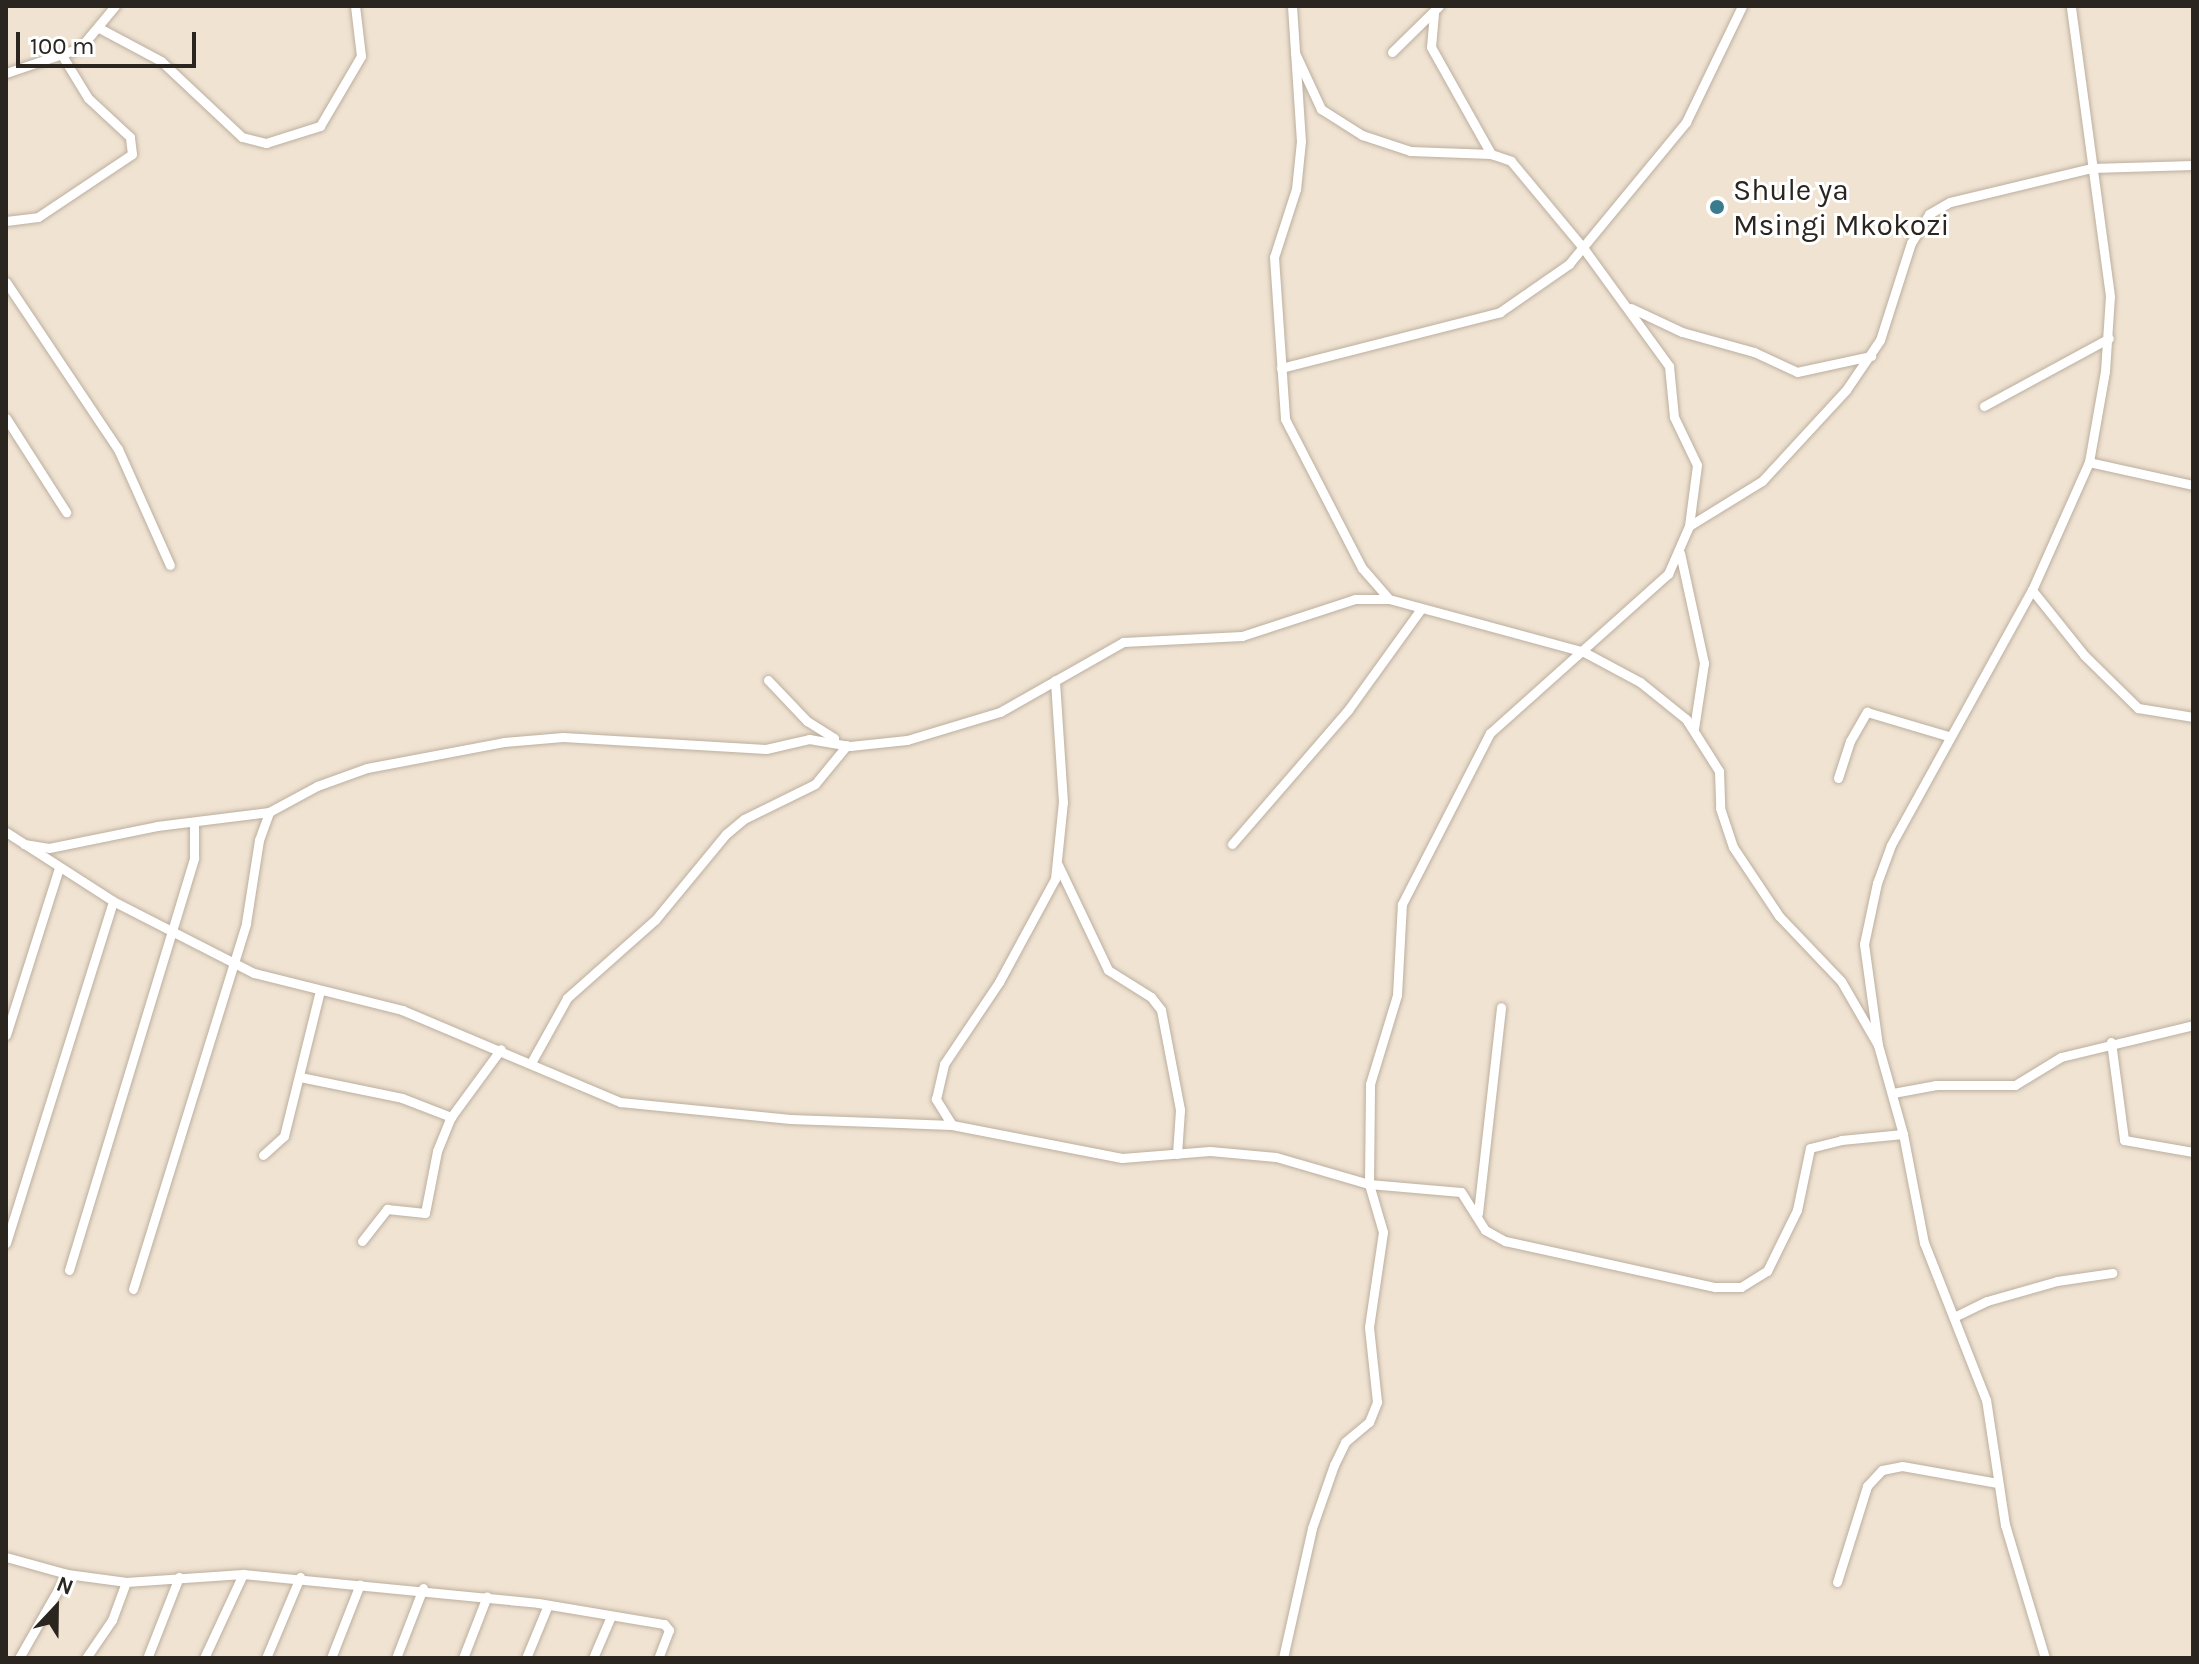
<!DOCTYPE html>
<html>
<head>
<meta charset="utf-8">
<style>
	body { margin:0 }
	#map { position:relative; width:2199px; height:1664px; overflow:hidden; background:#f0e3d2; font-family:Karla,sans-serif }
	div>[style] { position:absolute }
	.roads { filter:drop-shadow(0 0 2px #bcaf9f) drop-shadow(0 0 2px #bcaf9f) }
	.minor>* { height:9px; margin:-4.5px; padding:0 4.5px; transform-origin:4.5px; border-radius:4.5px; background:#fff }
	.dots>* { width:22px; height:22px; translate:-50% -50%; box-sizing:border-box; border:4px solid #fff; border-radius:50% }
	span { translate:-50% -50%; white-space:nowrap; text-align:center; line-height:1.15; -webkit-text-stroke:6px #fff; paint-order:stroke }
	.poi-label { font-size:30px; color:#2a251f }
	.left { translate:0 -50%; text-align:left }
	.frame { position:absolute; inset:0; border:8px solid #2a251f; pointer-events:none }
	.north { position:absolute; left:16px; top:1568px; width:80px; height:80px; -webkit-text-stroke:6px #fff; paint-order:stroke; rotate:22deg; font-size:22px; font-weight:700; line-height:32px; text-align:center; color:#2a251f }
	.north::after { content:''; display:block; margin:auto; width:28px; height:36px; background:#2a251f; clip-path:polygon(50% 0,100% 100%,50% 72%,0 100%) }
	.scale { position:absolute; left:16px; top:32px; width:180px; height:36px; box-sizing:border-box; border:4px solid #2a251f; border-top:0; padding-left:10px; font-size:24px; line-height:28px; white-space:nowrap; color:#2a251f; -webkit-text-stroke:6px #fff; paint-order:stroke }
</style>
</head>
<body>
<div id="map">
	<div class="roads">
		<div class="minor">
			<i style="left:1292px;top:6px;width:135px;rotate:86.2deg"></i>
			<i style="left:1301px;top:141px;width:48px;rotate:95.9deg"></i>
			<i style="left:1296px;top:189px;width:71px;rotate:107.9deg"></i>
			<i style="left:1274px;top:257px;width:162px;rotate:86.1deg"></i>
			<i style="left:1285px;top:419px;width:168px;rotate:62.7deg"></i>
			<i style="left:1362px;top:568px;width:41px;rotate:48.9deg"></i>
			<i style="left:1434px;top:13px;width:34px;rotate:95deg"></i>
			<i style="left:1431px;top:47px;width:123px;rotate:60.7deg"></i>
			<i style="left:101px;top:29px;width:68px;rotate:28.1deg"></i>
			<i style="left:161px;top:61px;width:111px;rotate:43.2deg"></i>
			<i style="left:242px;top:137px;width:25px;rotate:14deg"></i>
			<i style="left:266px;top:143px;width:57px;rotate:-17.5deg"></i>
			<i style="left:320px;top:126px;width:81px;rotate:-59.6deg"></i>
			<i style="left:361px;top:56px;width:50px;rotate:-96.8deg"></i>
			<i style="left:1392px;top:52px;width:66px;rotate:-44.4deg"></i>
			<i style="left:1295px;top:53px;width:62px;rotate:65.1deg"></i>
			<i style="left:1321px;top:109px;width:49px;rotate:32.4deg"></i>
			<i style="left:1362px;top:135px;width:51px;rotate:18.4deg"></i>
			<i style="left:1410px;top:151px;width:81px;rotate:2.1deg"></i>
			<i style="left:1491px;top:154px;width:21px;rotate:19deg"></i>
			<i style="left:1511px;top:161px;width:114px;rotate:50.3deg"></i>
			<i style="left:1584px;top:249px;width:145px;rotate:54deg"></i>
			<i style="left:1669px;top:366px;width:51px;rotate:84.4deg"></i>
			<i style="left:1674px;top:417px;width:53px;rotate:64.4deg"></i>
			<i style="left:1697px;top:465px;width:62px;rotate:97.5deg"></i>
			<i style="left:6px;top:73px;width:78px;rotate:-18.7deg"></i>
			<i style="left:80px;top:48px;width:55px;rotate:-50.2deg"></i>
			<i style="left:6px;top:221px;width:32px;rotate:-7deg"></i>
			<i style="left:38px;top:217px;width:113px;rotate:-33.8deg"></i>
			<i style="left:132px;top:154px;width:17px;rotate:-97deg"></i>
			<i style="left:130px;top:137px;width:57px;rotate:-137.1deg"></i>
			<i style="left:88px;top:98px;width:48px;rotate:-121.4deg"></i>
			<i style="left:6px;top:282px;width:201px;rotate:56.2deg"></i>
			<i style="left:118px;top:449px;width:127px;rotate:65.9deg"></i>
			<i style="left:1631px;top:308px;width:56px;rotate:25.2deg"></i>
			<i style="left:1682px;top:332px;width:75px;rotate:15.5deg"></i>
			<i style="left:1754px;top:352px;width:47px;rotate:24.9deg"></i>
			<i style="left:1797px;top:372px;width:76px;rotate:-12.2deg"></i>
			<i style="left:1281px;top:368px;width:226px;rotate:-14.3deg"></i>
			<i style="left:1500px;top:312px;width:84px;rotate:-34.8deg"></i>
			<i style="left:1569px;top:264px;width:184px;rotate:-50.5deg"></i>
			<i style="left:1686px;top:122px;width:129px;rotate:-64.2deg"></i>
			<i style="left:1984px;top:406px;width:142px;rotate:-28.5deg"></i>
			<i style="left:6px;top:418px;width:112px;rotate:57.4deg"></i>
			<i style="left:2089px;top:462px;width:107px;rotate:12.5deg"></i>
			<i style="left:1680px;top:553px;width:113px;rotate:77.7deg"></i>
			<i style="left:1704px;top:663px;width:66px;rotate:98.7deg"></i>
			<i style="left:2032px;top:590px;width:83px;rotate:51.3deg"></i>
			<i style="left:2084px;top:655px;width:76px;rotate:44.5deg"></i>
			<i style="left:2138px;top:708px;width:56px;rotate:9.3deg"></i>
			<i style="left:768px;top:680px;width:57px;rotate:46.4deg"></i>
			<i style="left:807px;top:721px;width:32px;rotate:32deg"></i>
			<i style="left:1838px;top:778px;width:39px;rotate:-72deg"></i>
			<i style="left:1850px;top:741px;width:34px;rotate:-60deg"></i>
			<i style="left:1867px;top:712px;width:84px;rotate:16.5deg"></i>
			<i style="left:6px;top:832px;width:127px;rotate:32.8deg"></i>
			<i style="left:113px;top:901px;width:158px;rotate:27.1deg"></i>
			<i style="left:254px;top:973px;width:153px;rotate:14deg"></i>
			<i style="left:402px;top:1010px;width:237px;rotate:22.9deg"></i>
			<i style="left:620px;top:1102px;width:171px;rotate:5.7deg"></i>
			<i style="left:790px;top:1119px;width:162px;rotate:2.1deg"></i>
			<i style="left:952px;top:1125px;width:173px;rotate:11deg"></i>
			<i style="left:1122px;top:1158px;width:88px;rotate:-4.5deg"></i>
			<i style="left:1210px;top:1151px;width:66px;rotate:5.2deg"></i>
			<i style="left:1276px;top:1157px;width:97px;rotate:16.2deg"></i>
			<i style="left:1369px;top:1184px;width:92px;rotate:5deg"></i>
			<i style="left:1461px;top:1192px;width:45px;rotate:57.7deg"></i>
			<i style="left:1485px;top:1230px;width:23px;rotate:29deg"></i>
			<i style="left:1505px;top:1241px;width:215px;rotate:12.4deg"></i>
			<i style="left:1715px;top:1287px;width:26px"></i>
			<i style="left:1741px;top:1287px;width:31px;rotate:-32deg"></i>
			<i style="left:1767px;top:1271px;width:68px;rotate:-63.8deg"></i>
			<i style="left:1797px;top:1210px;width:63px;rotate:-78.2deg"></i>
			<i style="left:1810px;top:1148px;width:32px;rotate:-14deg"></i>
			<i style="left:1841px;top:1140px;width:62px;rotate:-5.5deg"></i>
			<i style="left:24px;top:844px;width:25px;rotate:9deg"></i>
			<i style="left:49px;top:848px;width:110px;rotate:-11.5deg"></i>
			<i style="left:157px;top:826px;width:113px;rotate:-7.1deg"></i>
			<i style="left:269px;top:812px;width:55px;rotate:-28.4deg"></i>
			<i style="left:317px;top:786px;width:53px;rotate:-19.8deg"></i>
			<i style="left:367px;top:768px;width:139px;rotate:-10.7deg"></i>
			<i style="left:504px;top:742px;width:59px;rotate:-4.8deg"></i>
			<i style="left:563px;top:737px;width:203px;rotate:3.4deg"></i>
			<i style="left:766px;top:749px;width:44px;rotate:-13.1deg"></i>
			<i style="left:809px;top:739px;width:42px;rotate:9.7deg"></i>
			<i style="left:850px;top:746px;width:57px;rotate:-6deg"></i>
			<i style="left:907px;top:740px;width:97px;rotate:-16.8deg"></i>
			<i style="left:1000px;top:712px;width:142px;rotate:-29.6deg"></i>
			<i style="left:1123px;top:642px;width:119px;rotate:-2.9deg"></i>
			<i style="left:1242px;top:636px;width:119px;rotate:-18.1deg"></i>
			<i style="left:1355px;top:599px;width:34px"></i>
			<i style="left:1389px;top:599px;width:202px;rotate:15.2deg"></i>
			<i style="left:1584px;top:652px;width:64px;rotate:28.2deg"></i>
			<i style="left:1640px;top:682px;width:59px;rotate:38.8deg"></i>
			<i style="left:1686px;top:719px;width:62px;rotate:57.6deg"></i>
			<i style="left:1719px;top:771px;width:37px;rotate:88deg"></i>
			<i style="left:1720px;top:808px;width:41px;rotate:71.6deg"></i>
			<i style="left:1733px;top:847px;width:83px;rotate:56.3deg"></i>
			<i style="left:1779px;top:916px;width:90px;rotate:46.4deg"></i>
			<i style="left:1841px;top:981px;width:74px;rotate:60deg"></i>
			<i style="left:1232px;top:844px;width:177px;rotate:-49.1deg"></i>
			<i style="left:1348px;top:710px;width:123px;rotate:-54.2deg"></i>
			<i style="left:1058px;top:865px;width:116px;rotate:64.5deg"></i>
			<i style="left:1108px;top:970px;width:51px;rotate:32.1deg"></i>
			<i style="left:1151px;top:997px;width:16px;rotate:52deg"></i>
			<i style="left:1161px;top:1010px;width:102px;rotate:79.2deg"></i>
			<i style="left:1180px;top:1110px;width:44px;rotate:93.9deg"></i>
			<i style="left:6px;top:1035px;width:175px;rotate:-72.4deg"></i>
			<i style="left:2111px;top:1042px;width:99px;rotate:82.4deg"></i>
			<i style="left:2124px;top:1140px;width:70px;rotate:9.9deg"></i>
			<i style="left:532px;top:1061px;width:72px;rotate:-60.9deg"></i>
			<i style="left:567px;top:998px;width:118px;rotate:-41.6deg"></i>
			<i style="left:655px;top:920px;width:112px;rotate:-50.5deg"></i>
			<i style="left:726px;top:834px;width:23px;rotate:-40deg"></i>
			<i style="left:744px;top:819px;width:79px;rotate:-26.2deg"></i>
			<i style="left:815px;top:784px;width:50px;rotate:-50.6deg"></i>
			<i style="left:300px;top:1077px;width:104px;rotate:11.6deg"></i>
			<i style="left:402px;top:1098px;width:53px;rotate:21.2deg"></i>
			<i style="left:1893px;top:1093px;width:44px;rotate:-10.5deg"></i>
			<i style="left:1936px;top:1085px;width:79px"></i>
			<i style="left:2015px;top:1085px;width:54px;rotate:-31.3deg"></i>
			<i style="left:2061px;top:1057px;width:136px;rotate:-13.6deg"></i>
			<i style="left:952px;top:1125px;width:31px;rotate:-122deg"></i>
			<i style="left:936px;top:1099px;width:36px;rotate:-77deg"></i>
			<i style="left:944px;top:1064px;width:99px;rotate:-56.1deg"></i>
			<i style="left:999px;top:982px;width:117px;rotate:-61.5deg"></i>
			<i style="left:1055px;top:879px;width:77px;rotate:-84.1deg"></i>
			<i style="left:1063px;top:802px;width:122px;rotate:-93.8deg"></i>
			<i style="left:263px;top:1155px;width:28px;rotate:-42deg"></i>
			<i style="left:284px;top:1136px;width:150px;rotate:-76.1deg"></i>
			<i style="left:1478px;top:1213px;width:207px;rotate:-83.6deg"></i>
			<i style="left:362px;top:1241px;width:41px;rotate:-52deg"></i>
			<i style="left:387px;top:1209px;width:38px;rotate:6deg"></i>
			<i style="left:425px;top:1213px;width:63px;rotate:-79deg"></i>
			<i style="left:437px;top:1151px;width:37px;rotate:-68deg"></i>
			<i style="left:451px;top:1117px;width:84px;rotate:-53.7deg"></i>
			<i style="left:6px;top:1243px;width:358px;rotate:-72.6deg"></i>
			<i style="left:69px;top:1270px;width:431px;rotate:-73.1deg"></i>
			<i style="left:194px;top:858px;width:36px;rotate:-90deg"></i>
			<i style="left:133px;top:1289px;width:383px;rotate:-72.8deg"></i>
			<i style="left:246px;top:923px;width:84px;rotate:-81.1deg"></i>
			<i style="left:259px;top:840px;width:30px;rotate:-70deg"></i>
			<i style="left:1956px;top:1316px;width:34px;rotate:-26deg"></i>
			<i style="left:1987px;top:1301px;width:73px;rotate:-15.9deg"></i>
			<i style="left:2057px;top:1281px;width:56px;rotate:-8.3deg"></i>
			<i style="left:6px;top:1557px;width:63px;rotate:15.6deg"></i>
			<i style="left:67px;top:1574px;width:60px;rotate:7.7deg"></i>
			<i style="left:126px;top:1582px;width:117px;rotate:-3.9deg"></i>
			<i style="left:243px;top:1574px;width:296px;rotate:5.6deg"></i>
			<i style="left:538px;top:1603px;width:128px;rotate:9.5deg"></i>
			<i style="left:664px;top:1624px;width:8px;rotate:50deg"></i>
			<i style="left:669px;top:1630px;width:30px;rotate:111deg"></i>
			<i style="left:1837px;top:1582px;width:101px;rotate:-72.6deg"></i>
			<i style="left:1867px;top:1486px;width:22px;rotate:-47deg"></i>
			<i style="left:1882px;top:1470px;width:20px;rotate:-11deg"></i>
			<i style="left:1902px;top:1466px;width:97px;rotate:10.1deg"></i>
			<i style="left:148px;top:1656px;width:85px;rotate:-68.6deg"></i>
			<i style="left:19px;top:1658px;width:97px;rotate:-60.3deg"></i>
			<i style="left:86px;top:1658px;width:46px;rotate:-55.6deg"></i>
			<i style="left:112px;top:1620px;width:40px;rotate:-69.8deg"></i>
			<i style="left:204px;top:1658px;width:93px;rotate:-65.1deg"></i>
			<i style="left:266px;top:1658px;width:88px;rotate:-67.2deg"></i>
			<i style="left:331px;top:1658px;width:79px;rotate:-68.6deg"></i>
			<i style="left:396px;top:1658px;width:75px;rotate:-68.9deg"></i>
			<i style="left:463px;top:1658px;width:66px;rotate:-68.8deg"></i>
			<i style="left:526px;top:1658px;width:57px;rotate:-67.5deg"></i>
			<i style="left:593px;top:1658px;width:46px;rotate:-66.8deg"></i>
			<i style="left:1283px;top:1658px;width:133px;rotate:-77.4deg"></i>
			<i style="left:1312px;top:1528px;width:67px;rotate:-70.8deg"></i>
			<i style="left:1334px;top:1465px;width:25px;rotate:-64deg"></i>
			<i style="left:1345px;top:1442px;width:31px;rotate:-40deg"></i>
			<i style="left:1369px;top:1422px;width:22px;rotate:-68deg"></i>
			<i style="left:1377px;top:1402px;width:75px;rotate:-96.1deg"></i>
			<i style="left:1369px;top:1327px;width:96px;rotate:-81.6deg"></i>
			<i style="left:1383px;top:1232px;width:50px;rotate:-106.3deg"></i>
			<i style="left:1369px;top:1184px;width:100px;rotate:-89.4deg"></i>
			<i style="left:1370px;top:1084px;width:93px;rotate:-73.1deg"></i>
			<i style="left:1397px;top:995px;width:91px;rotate:-86.9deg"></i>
			<i style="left:1402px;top:904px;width:192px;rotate:-62.8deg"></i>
			<i style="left:1490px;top:733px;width:239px;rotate:-41.8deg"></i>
			<i style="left:1668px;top:574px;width:52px;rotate:-66.4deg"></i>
			<i style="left:1689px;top:526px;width:86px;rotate:-31.7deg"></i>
			<i style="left:1762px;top:481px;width:124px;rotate:-47.3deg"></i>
			<i style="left:1846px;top:390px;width:60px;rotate:-55.8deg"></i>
			<i style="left:1880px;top:340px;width:102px;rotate:-72.3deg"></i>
			<i style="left:1911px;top:243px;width:34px;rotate:-58deg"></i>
			<i style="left:1929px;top:214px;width:24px;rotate:-30deg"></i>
			<i style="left:1950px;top:202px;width:146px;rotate:-13.5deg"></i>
			<i style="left:2092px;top:168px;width:101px;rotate:-1.7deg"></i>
			<i style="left:2045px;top:1658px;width:139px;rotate:-106.7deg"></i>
			<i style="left:2005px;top:1525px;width:126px;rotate:-98.6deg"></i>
			<i style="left:1986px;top:1400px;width:169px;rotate:-111.5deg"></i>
			<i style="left:1924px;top:1243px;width:111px;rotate:-100.9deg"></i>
			<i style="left:1903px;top:1134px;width:92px;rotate:-105.7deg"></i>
			<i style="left:1878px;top:1045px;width:102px;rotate:-97.9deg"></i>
			<i style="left:1864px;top:944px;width:62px;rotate:-78deg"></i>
			<i style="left:1877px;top:883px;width:40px;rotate:-69.8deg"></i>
			<i style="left:1891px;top:845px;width:291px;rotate:-61.1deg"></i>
			<i style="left:2032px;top:590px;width:140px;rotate:-66deg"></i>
			<i style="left:2089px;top:462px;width:92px;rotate:-80deg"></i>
			<i style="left:2105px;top:371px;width:75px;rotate:-86.2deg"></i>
			<i style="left:2110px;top:296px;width:293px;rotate:-97.7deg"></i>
		</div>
	</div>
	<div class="dots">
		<i style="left:1717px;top:207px;background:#3a7c8e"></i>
	</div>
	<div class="poi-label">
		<span class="left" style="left:1733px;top:207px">Shule ya<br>Msingi Mkokozi</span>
	</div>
	<div class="frame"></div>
	<div class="north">N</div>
	<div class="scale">100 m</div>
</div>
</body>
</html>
